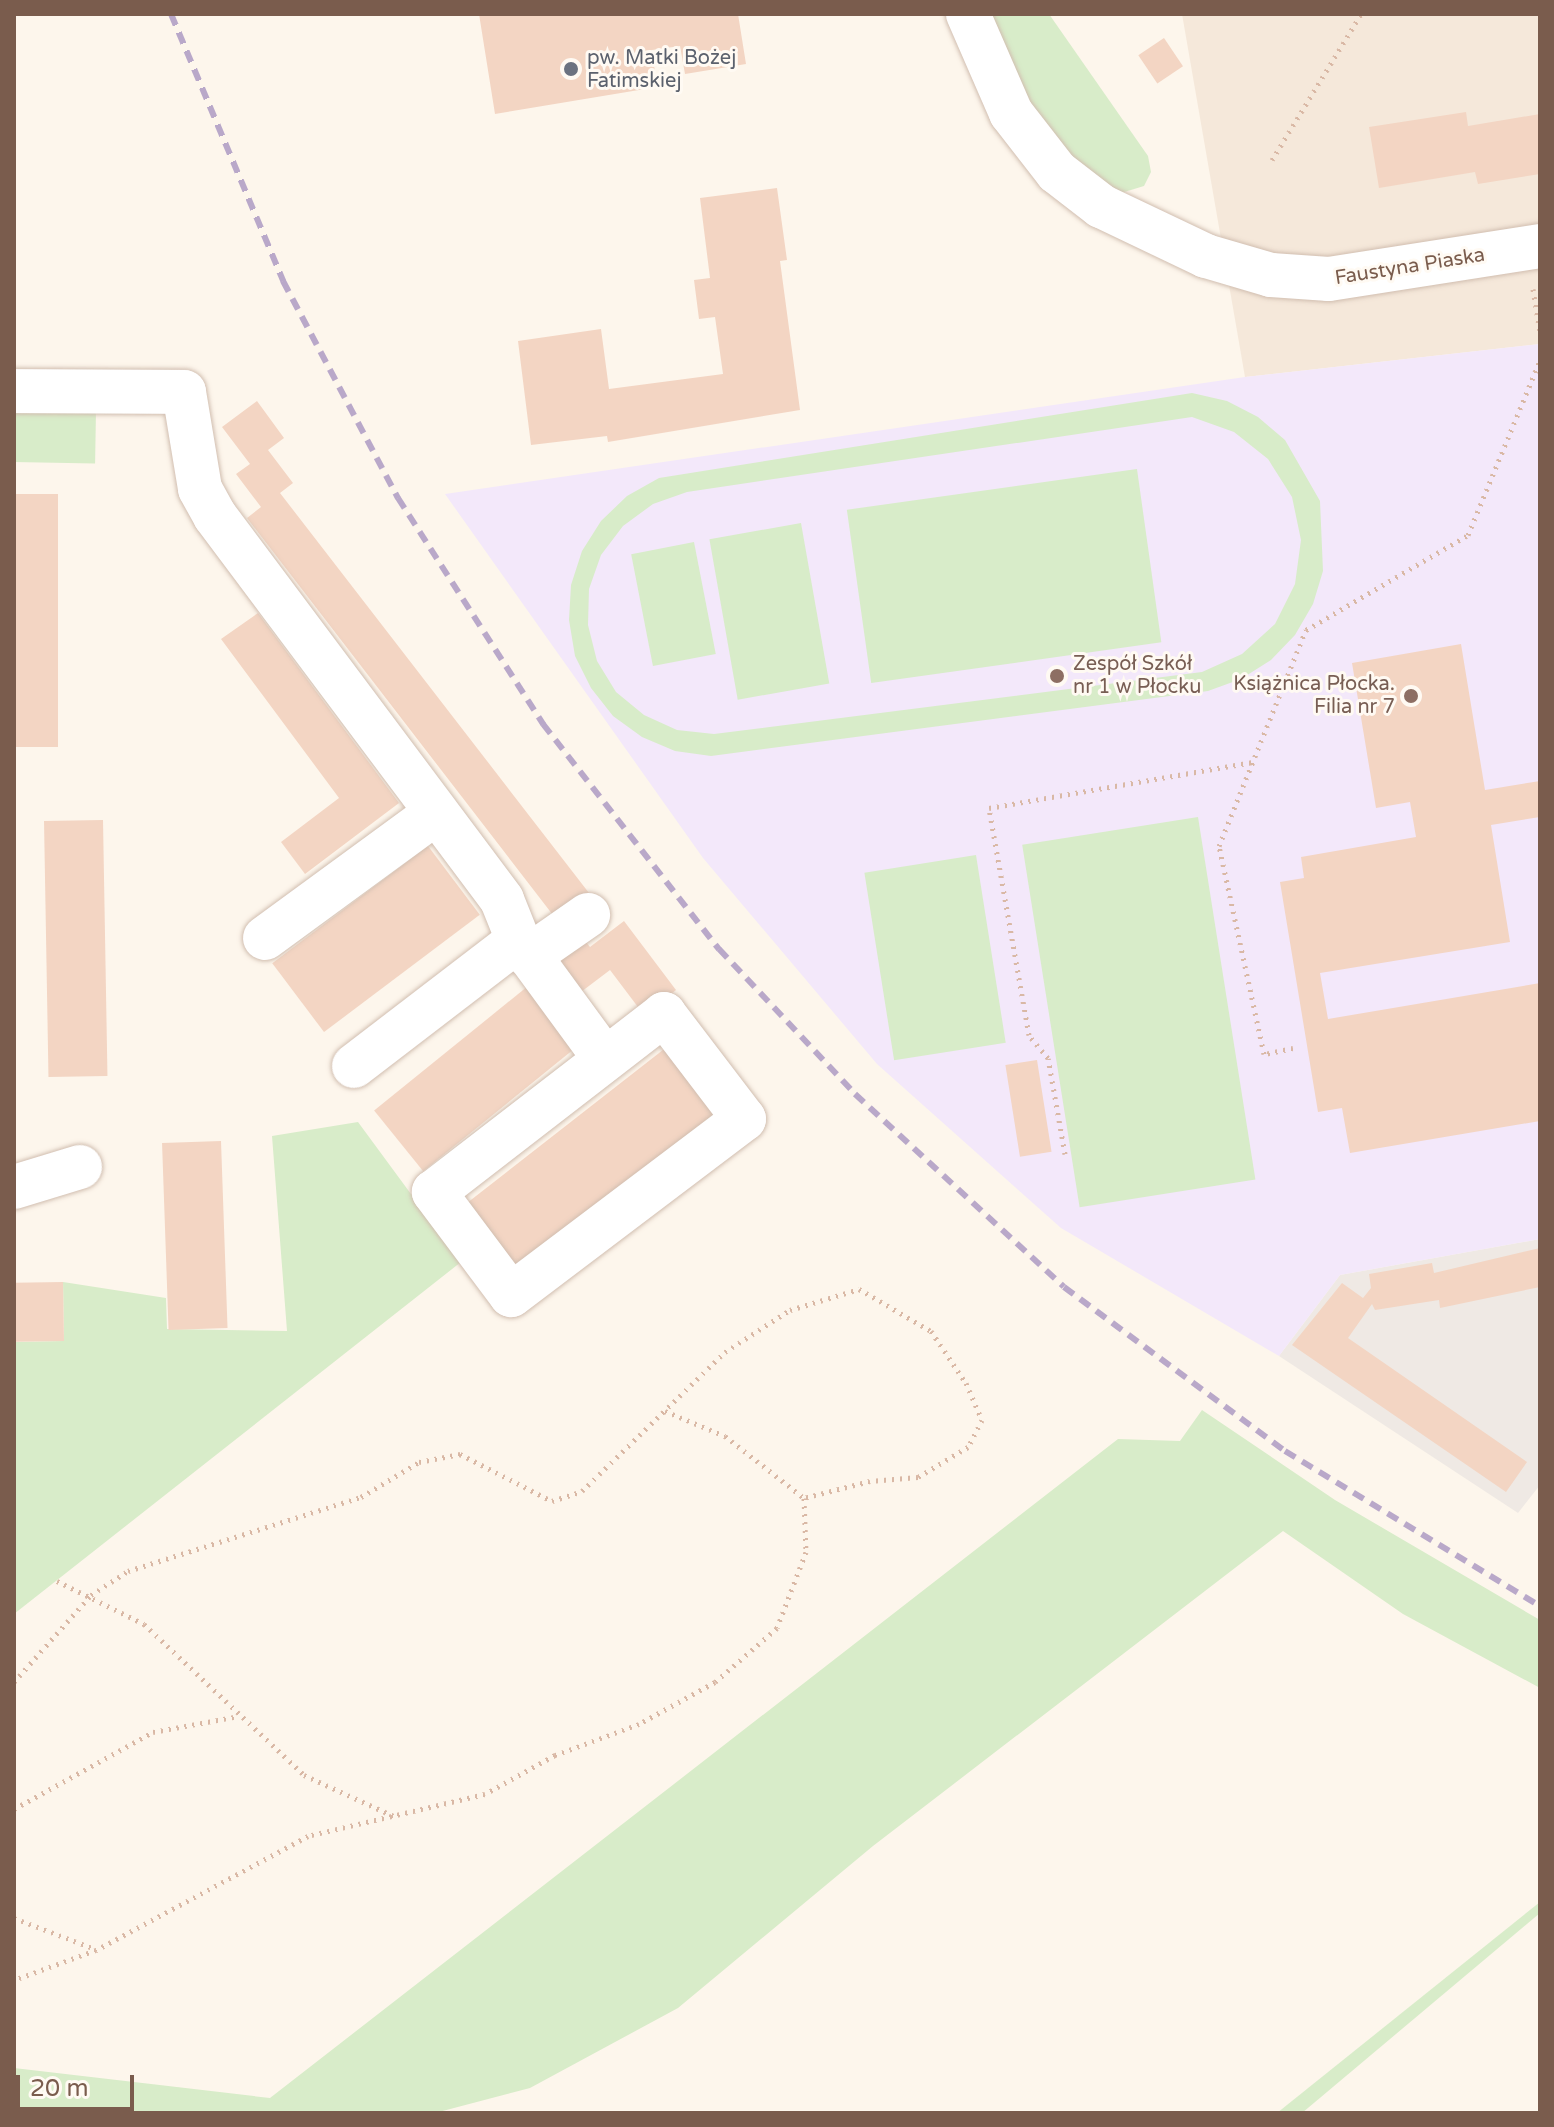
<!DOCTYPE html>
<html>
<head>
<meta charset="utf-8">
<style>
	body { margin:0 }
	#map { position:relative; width:1554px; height:2127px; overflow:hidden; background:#fdf6ec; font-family:"Varela Round",sans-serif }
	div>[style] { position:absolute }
	.residential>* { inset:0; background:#f5e8da }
	.industrial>* { inset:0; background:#efe9e4 }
	.education>* { inset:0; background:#f3e8fa }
	.green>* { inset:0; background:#d8ecc9; transform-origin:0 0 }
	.building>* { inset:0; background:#f3d5c3; transform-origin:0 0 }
	.path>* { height:5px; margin-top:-2.5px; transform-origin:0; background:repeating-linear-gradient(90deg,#d9b8a5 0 2px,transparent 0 8px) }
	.roads { filter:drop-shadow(0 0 2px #d1beb0) drop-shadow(0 0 2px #d1beb0) }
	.minor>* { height:44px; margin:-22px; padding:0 22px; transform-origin:22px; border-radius:22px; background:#fff }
	.rail>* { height:6px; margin-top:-3px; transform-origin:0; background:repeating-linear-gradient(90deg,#b9a8c9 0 12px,transparent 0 20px) }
	.dots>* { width:22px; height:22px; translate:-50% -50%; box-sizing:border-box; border:4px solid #fffaf3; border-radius:50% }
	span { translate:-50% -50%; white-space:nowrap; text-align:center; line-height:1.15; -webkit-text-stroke:6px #fffaf3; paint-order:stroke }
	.worship-label { font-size:20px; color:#5b616d }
	.left { translate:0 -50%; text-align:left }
	.street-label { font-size:20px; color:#7a5c4d }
	.education-label { font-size:20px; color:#785e54 }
	.right { translate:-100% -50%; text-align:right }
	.frame { position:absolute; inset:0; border:16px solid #7a5c4d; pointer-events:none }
	.scale { position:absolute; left:16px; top:2075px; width:118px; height:36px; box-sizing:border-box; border:4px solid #7a5c4d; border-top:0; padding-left:10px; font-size:24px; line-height:28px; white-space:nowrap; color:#7a5c4d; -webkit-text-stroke:6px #fffaf3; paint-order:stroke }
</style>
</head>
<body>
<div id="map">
	<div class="residential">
		<i style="clip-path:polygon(1182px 14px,1540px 14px,1540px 344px,1245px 377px)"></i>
	</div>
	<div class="industrial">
		<i style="clip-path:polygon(1540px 1239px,1540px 1485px,1518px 1513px,1279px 1356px,1340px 1275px)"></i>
	</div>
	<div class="education">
		<i style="clip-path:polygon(1540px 344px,1540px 1239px,1340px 1275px,1279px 1356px,1061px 1228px,877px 1064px,703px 858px,445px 494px,1245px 377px)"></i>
	</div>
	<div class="green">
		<i style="clip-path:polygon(991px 14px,1049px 14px,1148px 156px,1151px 172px,1144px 186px,1121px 193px,1079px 164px,1045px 126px,1023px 95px)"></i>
		<i style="clip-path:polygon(evenodd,1192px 393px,1227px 401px,1258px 417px,1285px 440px,1320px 501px,1323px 571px,1313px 604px,1295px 635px,1271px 660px,1241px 679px,1208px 691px,711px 756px,675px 751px,642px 737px,613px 716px,591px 688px,575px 656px,569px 620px,571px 585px,582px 551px,601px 521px,627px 496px,659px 478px,1192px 393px,1192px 417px,1234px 432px,1268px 459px,1292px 497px,1301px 540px,1295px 584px,1275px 624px,1242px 654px,1202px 672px,714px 734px,677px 730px,644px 715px,616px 692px,597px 661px,588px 625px,589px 589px,601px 555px,623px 526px,653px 504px,687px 492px,1192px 417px)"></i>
		<i style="left:14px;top:410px;width:82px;height:52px;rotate:1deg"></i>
		<i style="left:1137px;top:469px;width:175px;height:293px;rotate:82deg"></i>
		<i style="left:801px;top:523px;width:163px;height:93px;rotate:80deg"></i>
		<i style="left:694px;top:542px;width:114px;height:64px;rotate:79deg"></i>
		<i style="left:1198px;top:817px;width:367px;height:178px;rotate:81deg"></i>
		<i style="left:976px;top:855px;width:190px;height:113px;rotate:81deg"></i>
		<i style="clip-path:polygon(358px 1122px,461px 1262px,14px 1614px,14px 1342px,64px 1341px,63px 1282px,166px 1298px,167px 1329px,287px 1331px,272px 1136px)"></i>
		<i style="clip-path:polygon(1202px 1410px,1335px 1500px,1540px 1620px,1540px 1688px,1403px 1614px,1283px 1531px,873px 1846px,678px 2008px,530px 2088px,435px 2113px,14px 2113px,14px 2068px,270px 2098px,1118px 1439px,1180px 1441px)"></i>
		<i style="clip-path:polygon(1540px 1902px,1540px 1913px,1302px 2113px,1277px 2113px)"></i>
	</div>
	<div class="building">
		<i style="clip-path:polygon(479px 14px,738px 14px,746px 64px,685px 74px,680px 46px,652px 50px,657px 87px,495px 114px)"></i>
		<i style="left:1164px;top:38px;width:34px;height:31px;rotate:56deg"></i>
		<i style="clip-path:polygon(1466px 112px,1468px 126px,1540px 114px,1540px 174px,1478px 184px,1475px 172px,1379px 188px,1369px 127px)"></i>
		<i style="clip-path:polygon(777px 188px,787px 260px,780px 261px,800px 410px,608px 442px,607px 436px,531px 445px,518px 341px,601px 329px,609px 389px,723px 374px,715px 317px,699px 319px,694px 280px,710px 278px,700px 198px)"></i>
		<i style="clip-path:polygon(257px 401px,284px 438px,268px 450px,293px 483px,280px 493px,589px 893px,556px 919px,247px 518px,261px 507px,236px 474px,250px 464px,222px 427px)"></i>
		<i style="left:14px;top:494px;width:44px;height:253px"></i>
		<i style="clip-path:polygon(258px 613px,399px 803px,305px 874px,281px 842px,339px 798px,221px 639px)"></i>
		<i style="clip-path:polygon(1461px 644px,1485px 790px,1540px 781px,1540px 817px,1491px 825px,1510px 942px,1320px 973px,1328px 1019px,1540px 983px,1540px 1121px,1350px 1153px,1342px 1108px,1318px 1112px,1280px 882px,1304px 878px,1301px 857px,1416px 837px,1410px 802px,1376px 808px,1352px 663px)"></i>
		<i style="left:103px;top:820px;width:256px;height:59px;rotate:89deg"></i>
		<i style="left:428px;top:846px;width:86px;height:195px;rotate:53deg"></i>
		<i style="clip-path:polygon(624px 921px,676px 990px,644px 1015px,610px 970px,577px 995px,551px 960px,582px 937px,590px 947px)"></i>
		<i style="left:528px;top:986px;width:78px;height:198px;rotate:51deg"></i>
		<i style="left:668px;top:1046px;width:82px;height:255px;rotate:52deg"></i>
		<i style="left:1037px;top:1060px;width:93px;height:32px;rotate:81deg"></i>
		<i style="left:221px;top:1141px;width:187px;height:59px;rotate:88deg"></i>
		<i style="clip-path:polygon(1540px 1248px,1540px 1287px,1440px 1308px,1439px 1300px,1375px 1310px,1372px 1304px,1348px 1338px,1527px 1462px,1506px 1492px,1292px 1345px,1342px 1283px,1363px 1298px,1371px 1288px,1369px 1274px,1432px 1263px,1434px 1273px)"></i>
		<i style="left:63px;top:1282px;width:59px;height:49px;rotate:89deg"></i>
	</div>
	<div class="path">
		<i style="left:1272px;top:160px;width:171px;rotate:-58.6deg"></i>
		<i style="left:1533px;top:289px;width:44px;rotate:80.8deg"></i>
		<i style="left:1293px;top:1048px;width:30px;rotate:168deg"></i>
		<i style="left:1264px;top:1054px;width:213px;rotate:-102.2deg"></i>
		<i style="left:1219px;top:846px;width:233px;rotate:-68.1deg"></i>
		<i style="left:1306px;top:630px;width:188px;rotate:-30.4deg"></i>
		<i style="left:1468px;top:535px;width:189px;rotate:-67.6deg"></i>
		<i style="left:1065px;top:1154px;width:97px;rotate:-100deg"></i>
		<i style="left:1048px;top:1058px;width:30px;rotate:-130deg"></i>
		<i style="left:1029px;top:1035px;width:230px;rotate:-100deg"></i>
		<i style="left:989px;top:808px;width:268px;rotate:-9.9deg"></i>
		<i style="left:665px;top:1411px;width:65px;rotate:22.6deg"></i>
		<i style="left:725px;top:1436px;width:100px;rotate:38.1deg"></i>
		<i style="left:57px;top:1581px;width:97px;rotate:26.3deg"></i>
		<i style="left:144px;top:1624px;width:220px;rotate:43.3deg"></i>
		<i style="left:304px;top:1775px;width:103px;rotate:24.6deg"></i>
		<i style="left:14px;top:1682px;width:116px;rotate:-48.5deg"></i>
		<i style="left:91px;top:1595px;width:44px;rotate:-33deg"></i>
		<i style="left:128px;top:1571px;width:244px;rotate:-17.6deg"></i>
		<i style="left:361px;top:1497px;width:68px;rotate:-31.1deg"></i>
		<i style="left:419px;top:1462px;width:42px;rotate:-11deg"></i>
		<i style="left:460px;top:1454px;width:103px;rotate:27.1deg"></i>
		<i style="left:552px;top:1501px;width:32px;rotate:-18deg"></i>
		<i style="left:582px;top:1491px;width:199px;rotate:-44.2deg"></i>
		<i style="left:725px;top:1352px;width:77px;rotate:-32.9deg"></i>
		<i style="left:790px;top:1310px;width:72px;rotate:-16.9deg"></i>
		<i style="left:859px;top:1289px;width:83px;rotate:30.3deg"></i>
		<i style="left:931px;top:1331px;width:63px;rotate:56.1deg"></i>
		<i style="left:966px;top:1383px;width:40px;rotate:66.6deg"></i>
		<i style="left:982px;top:1420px;width:30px;rotate:117deg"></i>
		<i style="left:968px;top:1447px;width:58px;rotate:149deg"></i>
		<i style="left:918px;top:1477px;width:48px;rotate:175.2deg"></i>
		<i style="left:870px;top:1481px;width:68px;rotate:165.6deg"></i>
		<i style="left:804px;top:1498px;width:54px;rotate:87.9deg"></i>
		<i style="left:806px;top:1552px;width:81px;rotate:110.9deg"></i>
		<i style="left:777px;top:1628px;width:82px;rotate:138.9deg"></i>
		<i style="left:715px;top:1682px;width:87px;rotate:151.1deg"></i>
		<i style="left:639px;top:1724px;width:90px;rotate:159.7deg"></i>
		<i style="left:555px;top:1755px;width:80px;rotate:150.9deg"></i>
		<i style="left:485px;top:1794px;width:182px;rotate:166.7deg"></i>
		<i style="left:308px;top:1836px;width:241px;rotate:151.7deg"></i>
		<i style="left:96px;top:1950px;width:87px;rotate:159.9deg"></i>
		<i style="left:14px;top:1809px;width:159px;rotate:-29deg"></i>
		<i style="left:153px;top:1732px;width:87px;rotate:-10.5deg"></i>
		<i style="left:14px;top:1918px;width:87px;rotate:20.9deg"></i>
	</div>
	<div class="roads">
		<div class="minor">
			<i style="left:968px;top:14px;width:108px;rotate:66.5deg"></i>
			<i style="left:1011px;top:113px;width:75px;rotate:52.1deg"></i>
			<i style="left:1057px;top:172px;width:56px;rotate:37.7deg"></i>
			<i style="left:1101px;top:206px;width:116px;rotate:25.5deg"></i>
			<i style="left:1206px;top:256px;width:68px;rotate:16.3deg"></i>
			<i style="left:1271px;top:275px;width:58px;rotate:3.9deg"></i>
			<i style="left:1329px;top:279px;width:214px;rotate:-8.9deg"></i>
			<i style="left:14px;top:391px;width:170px;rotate:0.3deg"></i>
			<i style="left:184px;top:392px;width:98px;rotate:80.6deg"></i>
			<i style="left:200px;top:489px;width:31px;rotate:61deg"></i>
			<i style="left:215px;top:516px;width:479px;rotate:53.2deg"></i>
			<i style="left:502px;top:900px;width:43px;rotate:68.2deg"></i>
			<i style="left:518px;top:940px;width:147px;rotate:53.8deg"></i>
			<i style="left:265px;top:938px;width:212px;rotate:-36.2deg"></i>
			<i style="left:529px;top:956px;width:72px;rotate:-34.8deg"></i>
			<i style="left:664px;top:1014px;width:132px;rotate:52.7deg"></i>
			<i style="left:744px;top:1119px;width:292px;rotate:142.9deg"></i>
			<i style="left:511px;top:1295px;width:129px;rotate:-126.8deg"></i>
			<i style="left:434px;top:1192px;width:291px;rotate:-37.7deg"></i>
			<i style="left:354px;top:1066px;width:207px;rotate:-37.5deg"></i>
			<i style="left:14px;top:1187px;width:69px;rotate:-16.9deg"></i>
		</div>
	</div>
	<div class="rail">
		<i style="left:171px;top:14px;width:290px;rotate:67.2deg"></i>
		<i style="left:283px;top:281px;width:246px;rotate:62.1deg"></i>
		<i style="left:398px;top:498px;width:269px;rotate:57.3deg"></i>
		<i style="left:543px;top:724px;width:286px;rotate:52deg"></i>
		<i style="left:719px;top:949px;width:199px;rotate:46.8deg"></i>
		<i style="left:855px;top:1094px;width:284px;rotate:42.7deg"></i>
		<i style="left:1064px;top:1287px;width:275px;rotate:36.6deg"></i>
		<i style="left:1285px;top:1451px;width:298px;rotate:31.3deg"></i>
	</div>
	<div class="dots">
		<i style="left:571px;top:69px;background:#6b7280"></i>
		<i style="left:1057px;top:676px;background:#8d6e63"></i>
		<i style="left:1411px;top:696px;background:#8d6e63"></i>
	</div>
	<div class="worship-label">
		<span class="left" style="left:587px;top:70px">pw. Matki Bożej<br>Fatimskiej</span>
	</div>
	<div class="street-label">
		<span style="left:1410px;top:267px;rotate:-9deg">Faustyna Piaska</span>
	</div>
	<div class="education-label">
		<span class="left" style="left:1073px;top:676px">Zespół Szkół<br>nr 1 w Płocku</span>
		<span class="right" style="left:1395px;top:696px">Książnica Płocka.<br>Filia nr 7</span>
	</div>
	<div class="frame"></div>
	<div class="scale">20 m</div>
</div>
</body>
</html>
